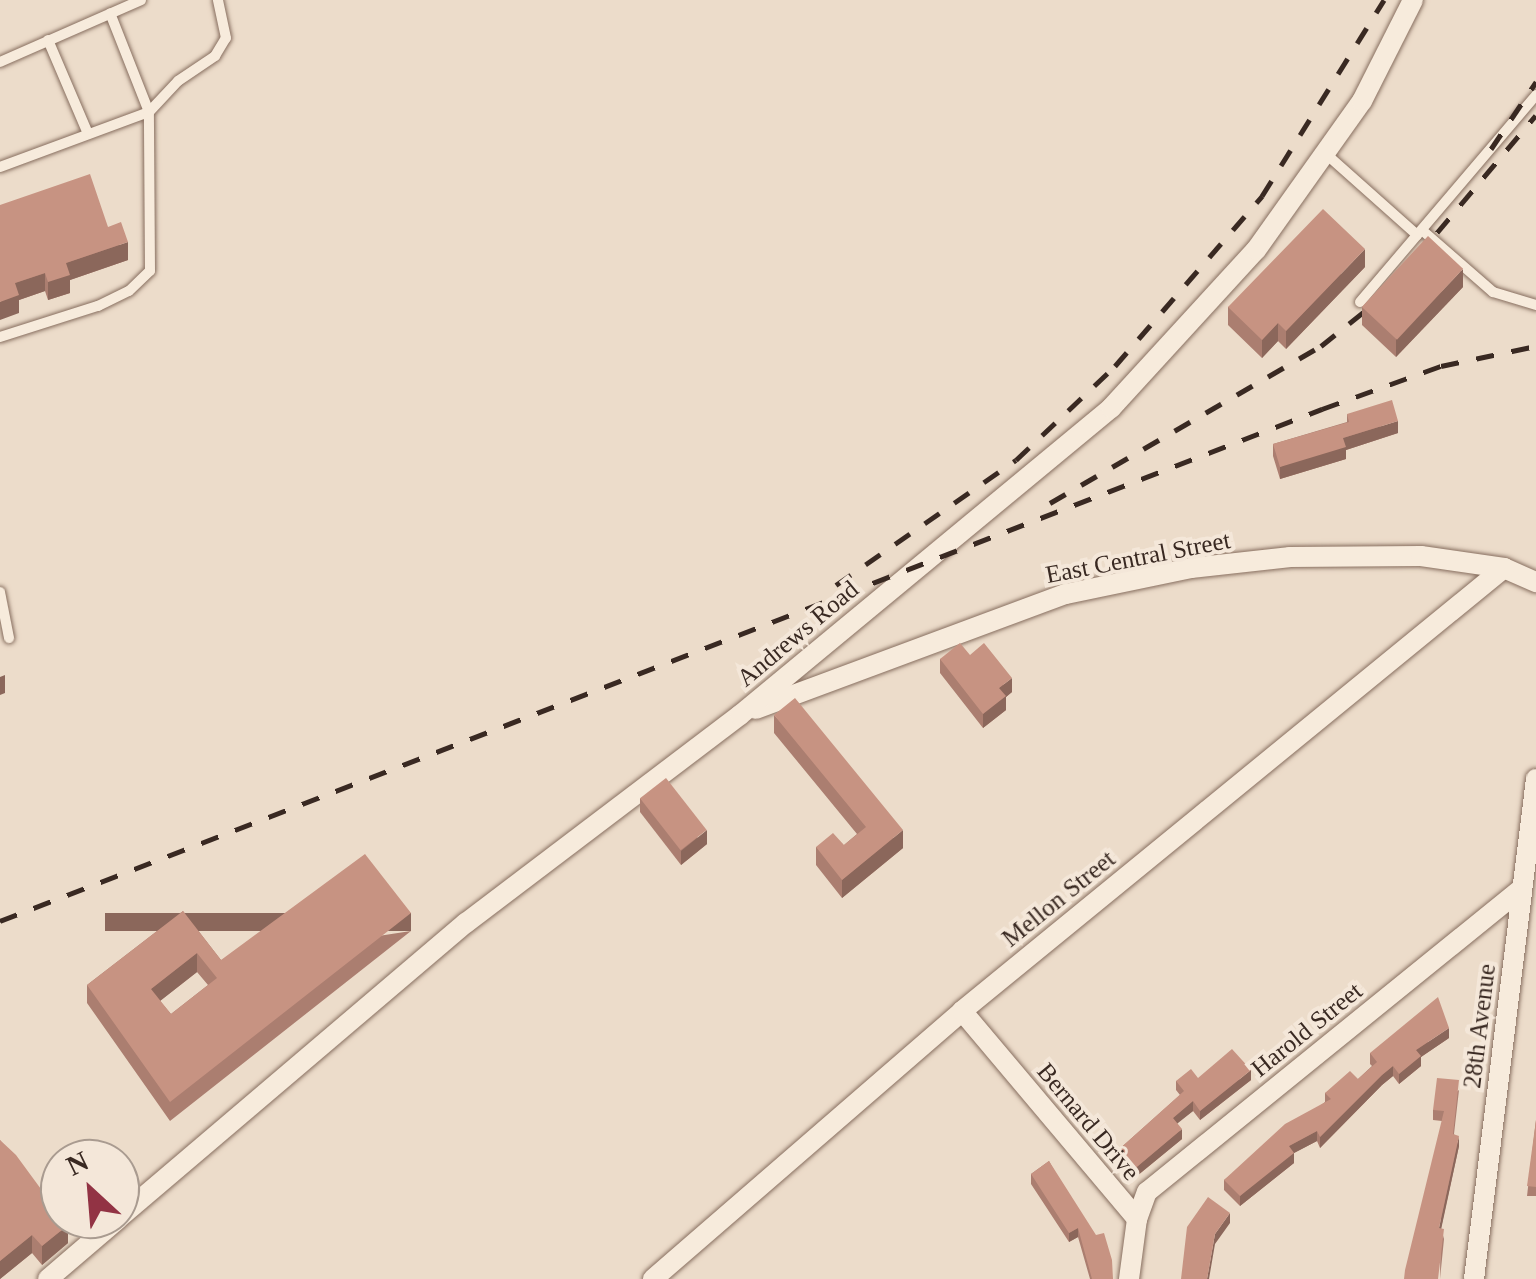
<!DOCTYPE html>
<html>
<head>
<meta charset="utf-8">
<style>
	body { margin:0 }
	#map { position:relative; width:1536px; height:1279px; overflow:hidden; background:#ecdcca; font-family:"Times New Roman",serif }
	div>[style] { position:absolute }
	.roads { filter:drop-shadow(0 0 2px #876e5f) drop-shadow(0 0 2px #876e5f) }
	.service>* { height:10px; margin:-5px; padding:0 5px; transform-origin:5px; border-radius:5px; background:#f7ebdc }
	.minor>* { height:20px; margin:-10px; padding:0 10px; transform-origin:10px; border-radius:10px; background:#f7ebdc }
	.rail>* { height:5px; margin-top:-2.5px; transform-origin:0; background:repeating-linear-gradient(90deg,#392922 0 18px,transparent 0 36px) }
	.wall>* { inset:0; background:#ab7e70 }
	.shaded-wall>* { inset:0; background:#8b675b; transform-origin:0 0 }
	.building>* { inset:0; background:#c79382; transform-origin:0 0 }
	span { translate:-50% -50%; white-space:nowrap; text-align:center; line-height:1.15; -webkit-text-stroke:8px #f4e7d9; paint-order:stroke }
	.street-label { font-size:25px; color:#392922 }
	.north { position:absolute; left:40px; top:1139px; width:100px; height:100px; box-sizing:border-box; background:#f4e7d9; border:2px solid #a99b90; border-radius:50%; rotate:334deg; font-size:28px; font-weight:700; line-height:40px; text-align:center; color:#392922 }
	.north::after { content:''; display:block; margin:auto; width:35px; height:45px; background:#923344; clip-path:polygon(50% 0,100% 100%,50% 72%,0 100%) }
</style>
</head>
<body>
<div id="map">
	<div class="roads">
		<div class="service">
			<i style="left:48px;top:40px;width:102px;rotate:66.9deg"></i>
			<i style="left:0;top:62px;width:154px;rotate:-23.7deg"></i>
			<i style="left:1325px;top:153px;width:123px;rotate:41.7deg"></i>
			<i style="left:1417px;top:235px;width:184px;rotate:-49.6deg"></i>
			<i style="left:0;top:167px;width:159px;rotate:-20.3deg"></i>
			<i style="left:149px;top:112px;width:106px;rotate:-111.5deg"></i>
			<i style="left:1423px;top:231px;width:93px;rotate:41.1deg"></i>
			<i style="left:1493px;top:292px;width:45px;rotate:16.8deg"></i>
			<i style="left:1360px;top:302px;width:88px;rotate:-49.6deg"></i>
			<i style="left:0;top:337px;width:103px;rotate:-17.6deg"></i>
			<i style="left:98px;top:306px;width:34px;rotate:-26deg"></i>
			<i style="left:129px;top:291px;width:29px;rotate:-44deg"></i>
			<i style="left:150px;top:271px;width:159px;rotate:-90.4deg"></i>
			<i style="left:149px;top:112px;width:42px;rotate:-46.9deg"></i>
			<i style="left:178px;top:81px;width:45px;rotate:-34deg"></i>
			<i style="left:215px;top:56px;width:21px;rotate:-59deg"></i>
			<i style="left:226px;top:38px;width:39px;rotate:-102deg"></i>
			<i style="left:0;top:592px;width:47px;rotate:78.9deg"></i>
		</div>
		<div class="minor">
			<i style="left:756px;top:709px;width:331px;rotate:-20.4deg"></i>
			<i style="left:1066px;top:594px;width:128px;rotate:-11.7deg"></i>
			<i style="left:1191px;top:568px;width:100px;rotate:-6.3deg"></i>
			<i style="left:1290px;top:557px;width:131px;rotate:-0.4deg"></i>
			<i style="left:1421px;top:556px;width:84px;rotate:8.2deg"></i>
			<i style="left:1504px;top:568px;width:35px;rotate:24deg"></i>
			<i style="left:962px;top:1011px;width:272px;rotate:49.9deg"></i>
			<i style="left:1137px;top:1219px;width:61px;rotate:97.6deg"></i>
			<i style="left:120px;top:1217px;width:454px;rotate:-40.4deg"></i>
			<i style="left:466px;top:923px;width:344px;rotate:-37.2deg"></i>
			<i style="left:740px;top:715px;width:482px;rotate:-39.6deg"></i>
			<i style="left:1111px;top:408px;width:214px;rotate:-47.5deg"></i>
			<i style="left:1256px;top:250px;width:183px;rotate:-54.6deg"></i>
			<i style="left:1362px;top:101px;width:113px;rotate:-63.2deg"></i>
			<i style="left:1137px;top:1219px;width:29px;rotate:-70deg"></i>
			<i style="left:1147px;top:1192px;width:481px;rotate:-39deg"></i>
			<i style="left:48px;top:1279px;width:92px;rotate:-40.6deg"></i>
			<i style="left:653px;top:1279px;width:409px;rotate:-40.9deg"></i>
			<i style="left:962px;top:1011px;width:700px;rotate:-39.26deg"></i>
			<i style="left:1474px;top:1279px;width:504px;rotate:-82.93deg"></i>
		</div>
	</div>
	<div class="rail">
		<i style="left:1491px;top:149px;width:81px;rotate:-56.1deg"></i>
		<i style="left:1414px;top:260px;width:189px;rotate:-49.9deg"></i>
		<i style="left:1050px;top:503px;width:313px;rotate:-30.1deg"></i>
		<i style="left:1321px;top:346px;width:77px;rotate:-38.7deg"></i>
		<i style="left:836px;top:585px;width:219px;rotate:-34.8deg"></i>
		<i style="left:1016px;top:460px;width:137px;rotate:-43.5deg"></i>
		<i style="left:1115px;top:366px;width:225px;rotate:-49.1deg"></i>
		<i style="left:1262px;top:196px;width:231px;rotate:-58.1deg"></i>
		<i style="left:0;top:921px;width:1418px;rotate:-21.17deg"></i>
		<i style="left:1322px;top:409px;width:127px;rotate:-19.9deg"></i>
		<i style="left:1441px;top:366px;width:97px;rotate:-11.9deg"></i>
	</div>
	<div class="wall">
		<i style="clip-path:polygon(0 205px,108px 227px,128px 260px,70px 280px,70px 293px,48px 300px,45px 291px,19px 300px,19px 313px)"></i>
		<i style="clip-path:polygon(1365px 267px,1286px 349px,1278px 341px,1262px 358px,1228px 325px,1228px 307px)"></i>
		<i style="clip-path:polygon(1463px 287px,1396px 357px,1362px 325px,1362px 307px)"></i>
		<i style="clip-path:polygon(1347px 414px,1398px 433px,1346px 450px,1346px 459px,1280px 479px,1273px 456px,1273px 444px,1347px 422px)"></i>
		<i style="clip-path:polygon(970px 655px,1012px 692px,1006px 697px,1006px 710px,983px 728px,940px 673px,940px 659px)"></i>
		<i style="clip-path:polygon(774px 715px,903px 848px,842px 898px,816px 865px,816px 847px,844px 845px,857px 834px,774px 733px)"></i>
		<i style="clip-path:polygon(640px 798px,707px 844px,681px 865px,640px 812px)"></i>
		<i style="clip-path:polygon(evenodd,183px 911px,221px 960px,411px 931px,170px 1121px,87px 1003px,87px 985px,183px 911px,197px 972px,208px 985px,171px 1014px,160px 1001px,197px 972px)"></i>
		<i style="clip-path:polygon(1449px 1038px,1421px 1057px,1421px 1066px,1399px 1084px,1393px 1076px,1382px 1085px,1320px 1148px,1317px 1141px,1294px 1153px,1294px 1163px,1240px 1206px,1224px 1190px,1224px 1180px,1325px 1102px,1325px 1093px,1358px 1079px,1372px 1066px,1370px 1064px,1370px 1053px)"></i>
		<i style="clip-path:polygon(1198px 1078px,1251px 1080px,1200px 1120px,1193px 1111px,1177px 1123px,1182px 1139px,1132px 1180px,1116px 1162px,1116px 1152px,1180px 1095px,1176px 1090px,1176px 1081px)"></i>
		<i style="clip-path:polygon(1459px 1090px,1454px 1134px,1459px 1146px,1441px 1228px,1444px 1239px,1440px 1279px,1442px 1121px,1433px 1120px,1433px 1110px)"></i>
		<i style="clip-path:polygon(1536px 1120px,1536px 1196px,1527px 1196px)"></i>
		<i style="clip-path:polygon(0 1140px,68px 1243px,42px 1265px,32px 1253px,0 1279px)"></i>
		<i style="clip-path:polygon(1049px 1161px,1113px 1279px,1090px 1279px,1078px 1237px,1069px 1242px,1031px 1184px,1031px 1174px)"></i>
	</div>
	<div class="shaded-wall">
		<i style="clip-path:polygon(128px 242px,128px 260px,70px 280px,70px 293px,48px 300px,48px 282px,66px 263px)"></i>
		<i style="clip-path:polygon(1365px 249px,1365px 267px,1286px 349px,1286px 331px)"></i>
		<i style="clip-path:polygon(1463px 269px,1463px 287px,1396px 357px,1396px 339px)"></i>
		<i style="clip-path:polygon(45px 273px,45px 291px,19px 300px,19px 313px,0 320px,0 302px,15px 283px)"></i>
		<i style="clip-path:polygon(1278px 323px,1278px 341px,1262px 358px,1262px 340px)"></i>
		<i style="clip-path:polygon(1398px 421px,1398px 433px,1346px 450px,1346px 459px,1280px 479px,1280px 467px,1343px 438px)"></i>
		<i style="clip-path:polygon(5px 675px,5px 693px,0 695px,0 677px)"></i>
		<i style="clip-path:polygon(1012px 678px,1012px 692px,1006px 697px,1006px 710px,983px 728px,983px 714px,999px 688px)"></i>
		<i style="clip-path:polygon(707px 830px,707px 844px,681px 865px,681px 851px)"></i>
		<i style="clip-path:polygon(903px 830px,903px 848px,842px 898px,842px 880px)"></i>
		<i style="left:411px;top:913px;width:18px;height:306px;rotate:90deg"></i>
		<i style="clip-path:polygon(197px 953px,197px 972px,151px 1008px,151px 989px)"></i>
		<i style="clip-path:polygon(1449px 1028px,1449px 1038px,1421px 1057px,1421px 1066px,1399px 1084px,1399px 1074px,1416px 1050px)"></i>
		<i style="clip-path:polygon(1393px 1066px,1393px 1076px,1382px 1085px,1320px 1148px,1320px 1137px,1382px 1075px)"></i>
		<i style="clip-path:polygon(1251px 1070px,1251px 1080px,1200px 1120px,1200px 1111px)"></i>
		<i style="clip-path:polygon(1193px 1101px,1193px 1111px,1173px 1127px,1173px 1118px)"></i>
		<i style="clip-path:polygon(1182px 1129px,1182px 1139px,1132px 1180px,1132px 1171px)"></i>
		<i style="clip-path:polygon(1317px 1131px,1317px 1141px,1294px 1153px,1294px 1163px,1240px 1206px,1240px 1196px,1289px 1146px)"></i>
		<i style="clip-path:polygon(1459px 1136px,1459px 1146px,1439px 1239px,1439px 1228px)"></i>
		<i style="clip-path:polygon(1230px 1213px,1230px 1223px,1215px 1244px,1209px 1279px,1207px 1279px,1215px 1234px)"></i>
		<i style="clip-path:polygon(68px 1225px,68px 1243px,42px 1265px,42px 1246px)"></i>
		<i style="clip-path:polygon(1078px 1228px,1078px 1237px,1069px 1242px,1069px 1233px)"></i>
		<i style="clip-path:polygon(32px 1235px,32px 1253px,0 1279px,0 1261px)"></i>
	</div>
	<div class="building">
		<i style="clip-path:polygon(90px 174px,108px 227px,121px 222px,128px 242px,66px 263px,70px 275px,48px 282px,45px 273px,15px 283px,19px 295px,0 302px,0 205px)"></i>
		<i style="clip-path:polygon(1323px 209px,1365px 249px,1286px 331px,1278px 323px,1262px 340px,1228px 307px)"></i>
		<i style="left:1428px;top:236px;width:48px;height:97px;rotate:43deg"></i>
		<i style="clip-path:polygon(1392px 400px,1398px 421px,1343px 438px,1346px 447px,1280px 467px,1273px 444px,1349px 422px,1347px 414px)"></i>
		<i style="clip-path:polygon(960px 643px,970px 655px,984px 643px,1012px 678px,999px 688px,1006px 696px,983px 714px,940px 659px)"></i>
		<i style="clip-path:polygon(795px 698px,903px 830px,842px 880px,816px 847px,833px 833px,844px 845px,866px 827px,774px 715px)"></i>
		<i style="left:666px;top:778px;width:66px;height:33px;rotate:52deg"></i>
		<i style="clip-path:polygon(evenodd,365px 854px,411px 913px,170px 1102px,87px 985px,183px 911px,221px 960px,365px 854px,197px 953px,217px 978px,171px 1014px,151px 989px,197px 953px)"></i>
		<i style="clip-path:polygon(1438px 997px,1449px 1028px,1416px 1050px,1421px 1056px,1399px 1074px,1393px 1066px,1382px 1075px,1320px 1137px,1317px 1131px,1289px 1146px,1294px 1153px,1240px 1196px,1224px 1180px,1285px 1124px,1331px 1099px,1325px 1093px,1350px 1071px,1358px 1079px,1377px 1062px,1370px 1053px)"></i>
		<i style="clip-path:polygon(1232px 1049px,1251px 1070px,1200px 1111px,1193px 1101px,1173px 1118px,1182px 1129px,1132px 1171px,1116px 1152px,1184px 1091px,1176px 1081px,1191px 1069px,1198px 1078px)"></i>
		<i style="clip-path:polygon(1437px 1078px,1459px 1080px,1453px 1134px,1459px 1136px,1439px 1228px,1444px 1229px,1438px 1279px,1404px 1279px,1405px 1270px,1444px 1111px,1433px 1110px)"></i>
		<i style="clip-path:polygon(1536px 1120px,1536px 1187px,1527px 1186px)"></i>
		<i style="clip-path:polygon(0 1140px,16px 1155px,60px 1215px,60px 1219px,63px 1219px,68px 1225px,42px 1246px,32px 1235px,0 1261px)"></i>
		<i style="clip-path:polygon(1049px 1161px,1096px 1235px,1104px 1233px,1112px 1260px,1113px 1279px,1092px 1279px,1078px 1228px,1069px 1233px,1031px 1174px)"></i>
		<i style="clip-path:polygon(1208px 1197px,1230px 1213px,1215px 1234px,1207px 1279px,1181px 1279px,1187px 1227px)"></i>
	</div>
	<div class="street-label">
		<span style="left:1138px;top:558px;rotate:-11deg">East Central Street</span>
		<span style="left:798px;top:634px;rotate:-40deg">Andrews Road</span>
		<span style="left:1059px;top:899px;rotate:-39deg">Mellon Street</span>
		<span style="left:1480px;top:1026px;rotate:-83deg">28th Avenue</span>
		<span style="left:1307px;top:1030px;rotate:-39deg">Harold Street</span>
		<span style="left:1088px;top:1122px;rotate:50deg">Bernard Drive</span>
	</div>
	<div class="north">N</div>
</div>
</body>
</html>
